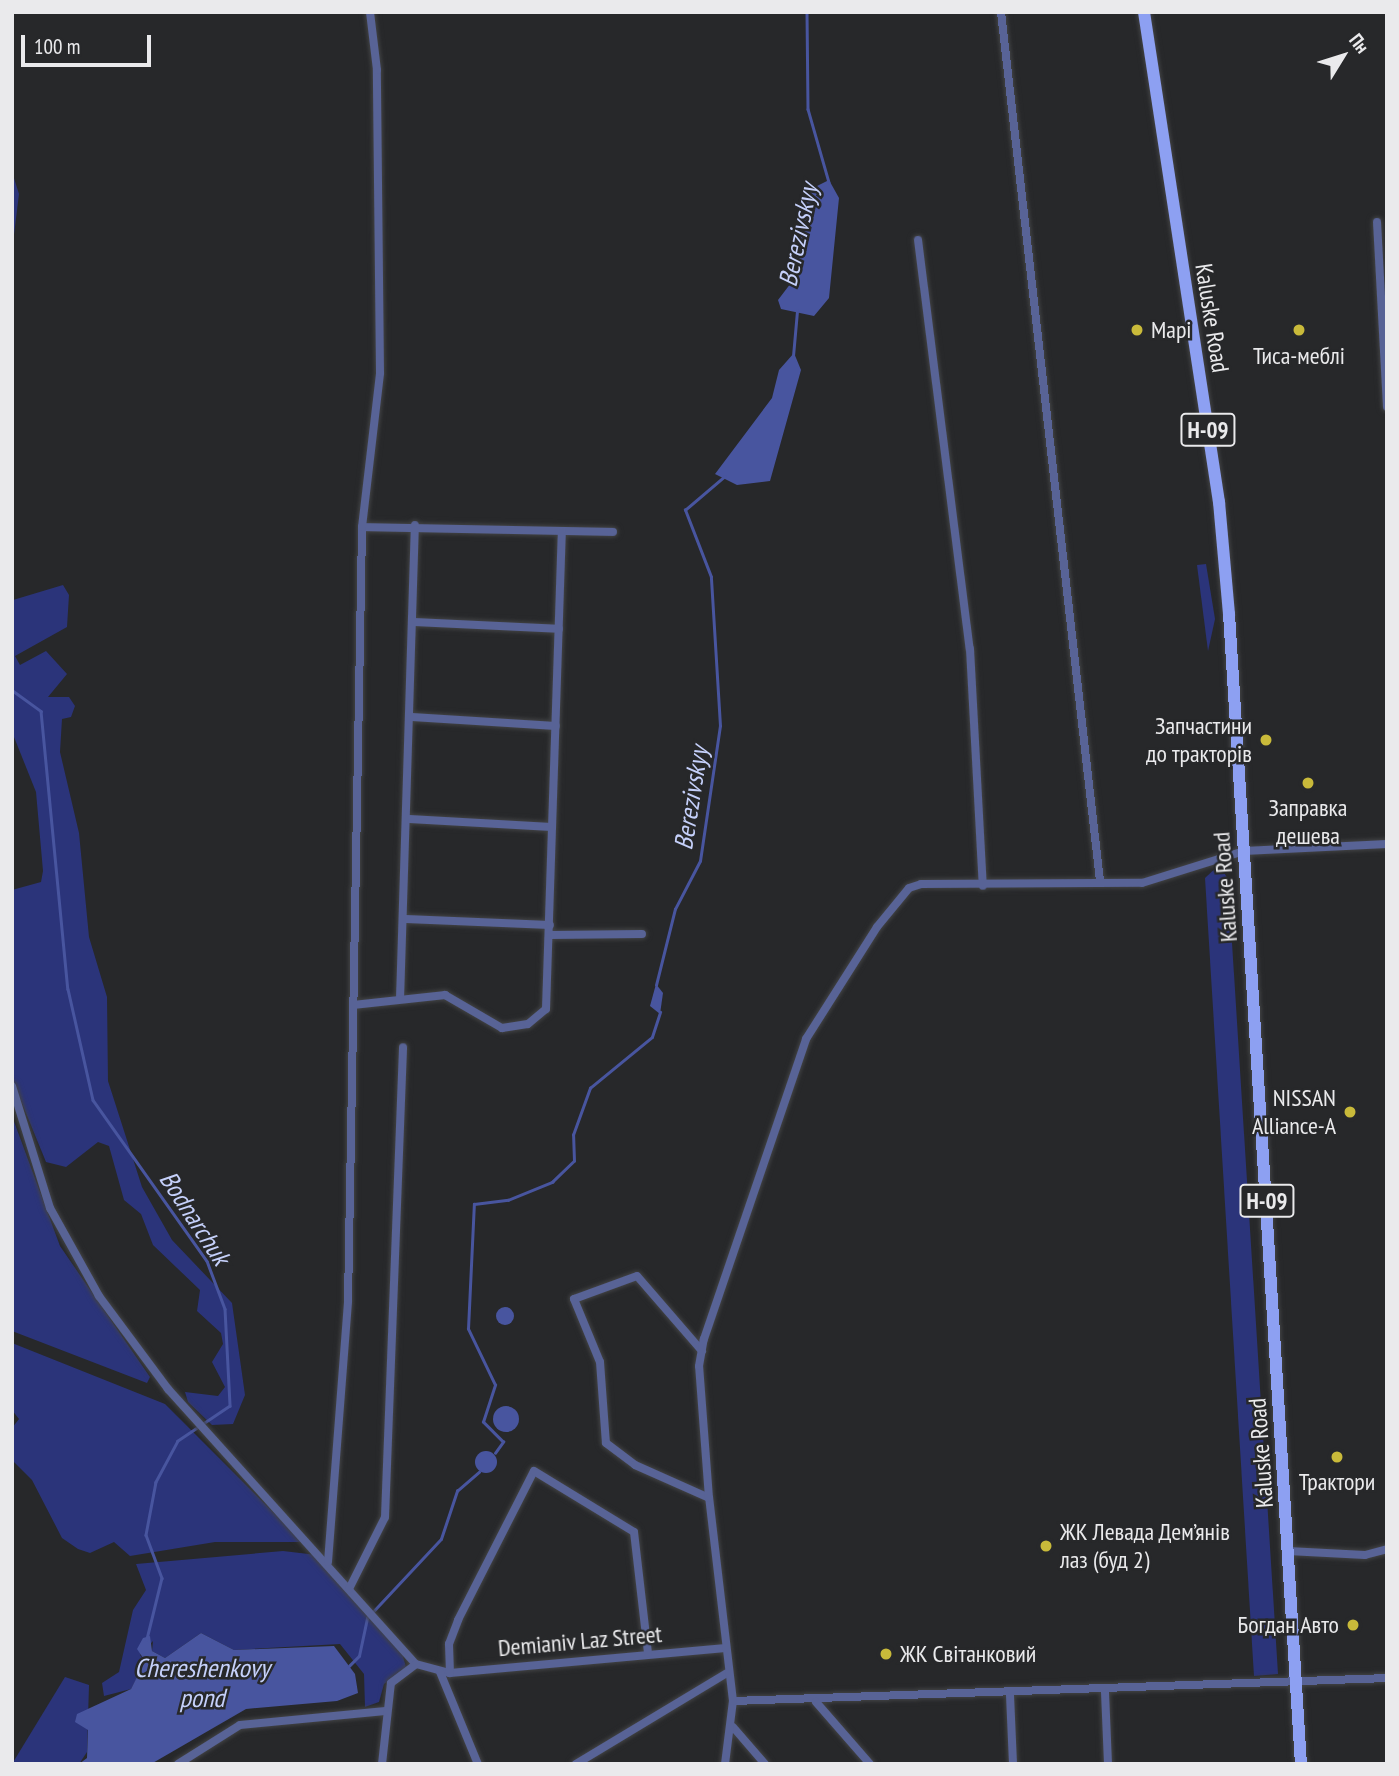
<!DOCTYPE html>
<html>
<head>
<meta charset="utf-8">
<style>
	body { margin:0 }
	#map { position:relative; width:1399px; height:1776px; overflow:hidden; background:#27282a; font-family:"PT Sans Narrow",sans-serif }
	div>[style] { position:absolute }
	.green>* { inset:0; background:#2b347a }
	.water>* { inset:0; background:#48559f }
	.round { border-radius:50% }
	.stream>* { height:2.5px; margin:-1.25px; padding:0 1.25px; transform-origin:1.25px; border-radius:1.25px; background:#48559f }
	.roads { filter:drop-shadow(0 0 2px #424345) drop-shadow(0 0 2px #424345) }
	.minor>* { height:8px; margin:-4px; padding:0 4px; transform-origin:4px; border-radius:4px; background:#586396 }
	.primary>* { height:12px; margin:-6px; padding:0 6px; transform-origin:6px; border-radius:6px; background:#8da0f2 }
	.dots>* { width:19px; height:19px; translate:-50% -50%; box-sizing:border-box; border:4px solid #27282a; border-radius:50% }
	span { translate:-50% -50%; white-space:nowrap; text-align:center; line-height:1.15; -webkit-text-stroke:5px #27282a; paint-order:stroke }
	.shield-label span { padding:2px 5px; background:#27282a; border:2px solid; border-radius:5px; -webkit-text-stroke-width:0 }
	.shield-label { font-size:23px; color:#eaeaec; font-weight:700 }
	.street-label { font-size:24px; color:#eaeaec }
	.poi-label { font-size:24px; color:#eaeaec }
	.left { translate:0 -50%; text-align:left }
	.right { translate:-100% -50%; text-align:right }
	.water-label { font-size:26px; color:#c5d0fa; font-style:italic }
	.frame { position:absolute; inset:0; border:14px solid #eaeaec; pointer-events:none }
	.north { position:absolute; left:1308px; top:21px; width:70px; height:70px; -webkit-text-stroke:5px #27282a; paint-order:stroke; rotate:52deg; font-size:19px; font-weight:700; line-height:28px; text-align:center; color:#eaeaec }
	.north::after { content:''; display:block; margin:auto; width:24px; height:32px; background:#eaeaec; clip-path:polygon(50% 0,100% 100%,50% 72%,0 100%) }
	.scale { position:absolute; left:21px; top:35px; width:130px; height:32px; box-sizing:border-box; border:4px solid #eaeaec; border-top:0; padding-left:9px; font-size:21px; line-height:24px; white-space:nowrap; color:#eaeaec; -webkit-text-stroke:5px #27282a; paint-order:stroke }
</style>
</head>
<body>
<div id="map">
	<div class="green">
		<i style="clip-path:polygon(12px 172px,19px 194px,12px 251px)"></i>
		<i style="clip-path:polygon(1206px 564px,1215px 619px,1208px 651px,1197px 565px)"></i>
		<i style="clip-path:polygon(12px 581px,13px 600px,63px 585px,69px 595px,67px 627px,15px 656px,20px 665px,46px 651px,67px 674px,48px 697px,69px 697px,75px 706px,71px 717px,62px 719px,60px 752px,79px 833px,89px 937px,107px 997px,108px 1081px,142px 1187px,172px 1240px,232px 1303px,245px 1395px,233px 1424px,212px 1425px,188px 1402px,185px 1392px,218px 1396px,225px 1387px,212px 1362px,223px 1344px,221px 1333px,197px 1311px,200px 1290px,153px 1245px,141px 1214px,124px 1200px,109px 1146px,98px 1142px,66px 1167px,46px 1162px,12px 1079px,12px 890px,41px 882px,43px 871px,36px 792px,12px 732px)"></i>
		<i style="clip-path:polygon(1219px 865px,1228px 879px,1278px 1674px,1254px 1676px,1205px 878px)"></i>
		<i style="clip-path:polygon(12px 1116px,60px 1246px,150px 1377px,147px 1383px,12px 1331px)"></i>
		<i style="clip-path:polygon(12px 1343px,165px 1404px,303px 1542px,215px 1542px,130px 1556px,114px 1542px,90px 1553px,78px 1549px,62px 1538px,32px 1480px,12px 1460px,12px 1428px,19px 1419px,12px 1410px)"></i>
		<i style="clip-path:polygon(283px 1551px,317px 1555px,402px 1653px,406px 1667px,384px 1684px,379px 1702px,365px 1707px,364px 1674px,340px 1644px,234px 1650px,201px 1633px,165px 1658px,152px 1651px,153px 1641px,140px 1655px,146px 1661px,131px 1689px,104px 1696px,102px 1683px,119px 1672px,133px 1610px,146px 1590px,136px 1564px)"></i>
		<i style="clip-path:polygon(65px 1677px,89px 1685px,87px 1752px,79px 1764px,12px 1764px)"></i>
	</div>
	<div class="water">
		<i style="clip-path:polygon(829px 180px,839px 198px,829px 298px,814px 316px,781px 309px,778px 300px,794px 279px,804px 209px,811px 189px)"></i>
		<i style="clip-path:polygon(794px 353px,801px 370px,770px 481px,737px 485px,715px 474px,772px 398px,779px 370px)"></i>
		<i style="clip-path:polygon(656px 984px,663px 993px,660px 1014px,650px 1006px)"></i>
		<i class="round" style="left:496px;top:1307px;width:18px;height:18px"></i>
		<i class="round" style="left:493px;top:1406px;width:26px;height:26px"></i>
		<i class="round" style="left:475px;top:1451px;width:22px;height:22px"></i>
		<i style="clip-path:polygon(201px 1633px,234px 1650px,334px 1646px,355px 1674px,358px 1693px,337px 1701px,246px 1709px,151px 1764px,79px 1764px,87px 1758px,88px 1730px,75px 1722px,77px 1714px,131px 1689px,145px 1661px,137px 1649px,143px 1638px,150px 1636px,152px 1651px,165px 1658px)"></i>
	</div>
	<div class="stream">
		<i style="left:807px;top:12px;width:97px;rotate:89.4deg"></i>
		<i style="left:808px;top:109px;width:76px;rotate:74deg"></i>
		<i style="left:793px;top:356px;width:45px;rotate:-84.9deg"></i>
		<i style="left:12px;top:690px;width:36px;rotate:36deg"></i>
		<i style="left:41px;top:711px;width:279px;rotate:84.5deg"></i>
		<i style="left:68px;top:989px;width:114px;rotate:77.3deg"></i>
		<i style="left:93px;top:1100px;width:197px;rotate:54.7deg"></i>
		<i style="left:207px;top:1261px;width:51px;rotate:69.4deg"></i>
		<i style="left:225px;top:1309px;width:97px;rotate:87deg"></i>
		<i style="left:230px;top:1406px;width:63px;rotate:146.1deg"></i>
		<i style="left:178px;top:1441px;width:47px;rotate:118.2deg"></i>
		<i style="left:156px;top:1482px;width:54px;rotate:100.7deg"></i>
		<i style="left:146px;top:1535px;width:46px;rotate:69.6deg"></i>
		<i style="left:162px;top:1578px;width:63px;rotate:103.8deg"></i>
		<i style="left:656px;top:985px;width:78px;rotate:-76deg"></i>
		<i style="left:675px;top:909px;width:54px;rotate:-62.5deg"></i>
		<i style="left:700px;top:861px;width:136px;rotate:-81.6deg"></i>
		<i style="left:720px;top:726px;width:149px;rotate:-93.5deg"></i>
		<i style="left:711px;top:577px;width:72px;rotate:-111.2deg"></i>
		<i style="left:685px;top:510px;width:52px;rotate:-40.4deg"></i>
		<i style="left:495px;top:1453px;width:14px;rotate:-54deg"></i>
		<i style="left:503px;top:1442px;width:28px;rotate:-135deg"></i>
		<i style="left:483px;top:1422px;width:39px;rotate:-72deg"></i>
		<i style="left:495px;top:1385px;width:62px;rotate:-115.7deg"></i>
		<i style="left:468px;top:1329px;width:125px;rotate:-87.3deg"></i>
		<i style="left:474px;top:1204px;width:34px;rotate:-7deg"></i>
		<i style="left:508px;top:1200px;width:48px;rotate:-22.2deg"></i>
		<i style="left:552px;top:1182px;width:30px;rotate:-44deg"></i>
		<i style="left:574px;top:1161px;width:26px;rotate:-92deg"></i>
		<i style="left:573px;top:1135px;width:50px;rotate:-70.1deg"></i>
		<i style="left:590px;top:1088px;width:80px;rotate:-39.4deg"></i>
		<i style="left:652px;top:1037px;width:26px;rotate:-72deg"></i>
		<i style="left:349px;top:1666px;width:14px;rotate:-45deg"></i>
		<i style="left:359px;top:1656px;width:39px;rotate:-78deg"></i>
		<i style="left:367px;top:1618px;width:108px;rotate:-46.9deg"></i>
		<i style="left:441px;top:1539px;width:51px;rotate:-71.6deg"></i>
		<i style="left:457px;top:1491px;width:29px;rotate:-41deg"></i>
	</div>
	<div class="roads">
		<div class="minor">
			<i style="left:1001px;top:12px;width:875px;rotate:83.5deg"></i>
			<i style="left:1377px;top:222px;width:185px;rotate:86.9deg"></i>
			<i style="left:918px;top:240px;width:412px;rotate:82.8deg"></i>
			<i style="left:970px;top:649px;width:237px;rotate:86.9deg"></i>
			<i style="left:362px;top:527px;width:251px;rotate:1.1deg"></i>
			<i style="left:413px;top:622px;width:146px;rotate:2.7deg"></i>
			<i style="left:412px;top:717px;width:144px;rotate:3.6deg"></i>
			<i style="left:409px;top:819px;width:143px;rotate:3.2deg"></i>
			<i style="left:406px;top:919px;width:144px;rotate:2.4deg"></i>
			<i style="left:550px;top:935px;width:92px;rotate:-0.6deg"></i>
			<i style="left:400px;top:999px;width:474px;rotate:-88.2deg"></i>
			<i style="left:353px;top:1005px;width:93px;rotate:-6.2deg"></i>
			<i style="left:445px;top:995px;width:66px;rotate:30.1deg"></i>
			<i style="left:502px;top:1028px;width:26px;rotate:-9deg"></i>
			<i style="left:528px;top:1024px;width:23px;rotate:-40deg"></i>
			<i style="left:546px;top:1009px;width:478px;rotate:-88.1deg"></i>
			<i style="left:12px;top:1086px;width:128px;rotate:72.7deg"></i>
			<i style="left:50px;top:1208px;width:101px;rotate:60.9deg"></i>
			<i style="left:99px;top:1296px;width:116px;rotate:53.4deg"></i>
			<i style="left:168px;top:1389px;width:370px;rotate:48deg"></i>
			<i style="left:416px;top:1664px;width:35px;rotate:15deg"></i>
			<i style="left:450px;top:1673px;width:274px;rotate:-5.2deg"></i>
			<i style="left:702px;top:1351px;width:99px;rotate:-130.9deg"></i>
			<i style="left:637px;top:1276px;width:67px;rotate:159.9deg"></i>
			<i style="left:574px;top:1299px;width:68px;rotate:67.6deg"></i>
			<i style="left:600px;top:1362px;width:81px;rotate:85.8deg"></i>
			<i style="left:606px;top:1443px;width:36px;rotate:37deg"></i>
			<i style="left:635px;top:1465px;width:81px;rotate:24deg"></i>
			<i style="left:1288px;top:1551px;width:77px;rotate:3deg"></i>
			<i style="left:1365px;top:1555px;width:23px;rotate:-15deg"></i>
			<i style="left:328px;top:1562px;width:262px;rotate:-85.6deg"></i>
			<i style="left:348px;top:1301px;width:774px;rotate:-88.96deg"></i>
			<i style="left:362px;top:527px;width:155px;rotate:-83.3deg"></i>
			<i style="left:380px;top:373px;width:303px;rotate:-90.6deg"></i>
			<i style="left:377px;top:70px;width:58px;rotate:-96.9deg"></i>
			<i style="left:349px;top:1589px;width:80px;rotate:-63.4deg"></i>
			<i style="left:385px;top:1517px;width:470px;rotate:-87.8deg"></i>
			<i style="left:440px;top:1672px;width:100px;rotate:67.6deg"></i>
			<i style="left:450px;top:1673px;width:29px;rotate:-92deg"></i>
			<i style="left:449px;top:1644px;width:26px;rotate:-69deg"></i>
			<i style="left:458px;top:1620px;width:167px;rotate:-63deg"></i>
			<i style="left:534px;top:1471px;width:117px;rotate:31.4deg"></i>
			<i style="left:634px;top:1532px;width:122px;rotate:83.4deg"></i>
			<i style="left:1105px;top:1692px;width:72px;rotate:87.6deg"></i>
			<i style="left:1010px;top:1695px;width:69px;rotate:87.5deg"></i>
			<i style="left:733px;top:1701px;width:654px;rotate:-2.01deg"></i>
			<i style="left:816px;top:1702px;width:82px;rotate:48.9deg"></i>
			<i style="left:733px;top:1727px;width:49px;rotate:49.1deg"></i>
			<i style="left:178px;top:1764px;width:73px;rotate:-32.2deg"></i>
			<i style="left:240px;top:1725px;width:146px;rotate:-5.5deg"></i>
			<i style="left:382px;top:1764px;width:81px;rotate:-83.7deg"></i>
			<i style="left:391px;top:1683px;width:31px;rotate:-37deg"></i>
			<i style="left:576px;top:1764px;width:176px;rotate:-31.1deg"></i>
			<i style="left:725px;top:1764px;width:64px;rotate:-82.8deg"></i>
			<i style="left:733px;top:1701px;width:204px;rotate:-96.7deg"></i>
			<i style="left:709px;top:1498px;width:132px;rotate:-94.3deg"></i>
			<i style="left:699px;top:1366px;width:27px;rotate:-80deg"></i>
			<i style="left:704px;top:1339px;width:317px;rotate:-71.2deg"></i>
			<i style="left:806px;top:1039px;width:133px;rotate:-57.6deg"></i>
			<i style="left:877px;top:927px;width:50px;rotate:-50.6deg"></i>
			<i style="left:909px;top:888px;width:13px;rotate:-18deg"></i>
			<i style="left:921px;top:884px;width:221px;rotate:-0.3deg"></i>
			<i style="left:1142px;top:883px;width:107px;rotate:-17.4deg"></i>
			<i style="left:1244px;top:851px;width:143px;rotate:-2.8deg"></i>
		</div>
		<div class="primary">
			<i style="left:1144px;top:12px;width:496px;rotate:81.3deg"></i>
			<i style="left:1219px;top:502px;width:112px;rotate:84.9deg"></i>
			<i style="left:1229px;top:614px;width:1152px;rotate:86.42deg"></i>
		</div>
	</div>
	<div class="dots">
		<i style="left:1137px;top:330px;background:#c9ba3a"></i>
		<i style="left:1299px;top:330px;background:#c9ba3a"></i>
		<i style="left:1266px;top:740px;background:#c9ba3a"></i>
		<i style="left:1308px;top:783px;background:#c9ba3a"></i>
		<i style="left:1350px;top:1112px;background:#c9ba3a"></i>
		<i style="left:1337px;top:1457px;background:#c9ba3a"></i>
		<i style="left:1046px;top:1546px;background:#c9ba3a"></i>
		<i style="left:1353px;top:1625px;background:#c9ba3a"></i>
		<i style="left:886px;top:1654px;background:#c9ba3a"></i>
	</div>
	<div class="shield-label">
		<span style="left:1208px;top:430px">Н-09</span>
		<span style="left:1267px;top:1201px">Н-09</span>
	</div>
	<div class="street-label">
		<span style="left:1212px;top:318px;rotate:81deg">Kaluske Road</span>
		<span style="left:1225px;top:887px;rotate:-94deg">Kaluske Road</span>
		<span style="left:1261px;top:1453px;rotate:-94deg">Kaluske Road</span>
		<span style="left:580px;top:1641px;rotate:-5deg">Demianiv Laz Street</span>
	</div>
	<div class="poi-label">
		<span class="left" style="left:1151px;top:330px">Марі</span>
		<span style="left:1299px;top:356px">Тиса-меблі</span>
		<span class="right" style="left:1252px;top:740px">Запчастини<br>до тракторів</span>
		<span style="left:1308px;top:822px">Заправка<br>дешева</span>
		<span class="right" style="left:1336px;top:1112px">NISSAN<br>Alliance-A</span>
		<span style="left:1337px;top:1482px">Трактори</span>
		<span class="left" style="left:1060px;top:1546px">ЖК Левада Дем’янів<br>лаз (буд 2)</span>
		<span class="right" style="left:1339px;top:1625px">Богдан Авто</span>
		<span class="left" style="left:900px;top:1654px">ЖК Світанковий</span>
	</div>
	<div class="water-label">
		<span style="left:798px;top:235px;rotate:-78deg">Berezivskyy</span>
		<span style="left:691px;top:798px;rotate:-81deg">Berezivskyy</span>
		<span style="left:195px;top:1218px;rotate:57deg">Bodnarchuk</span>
		<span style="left:202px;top:1683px">Chereshenkovy<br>pond</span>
	</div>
	<div class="frame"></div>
	<div class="north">Пн</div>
	<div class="scale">100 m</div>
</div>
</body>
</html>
